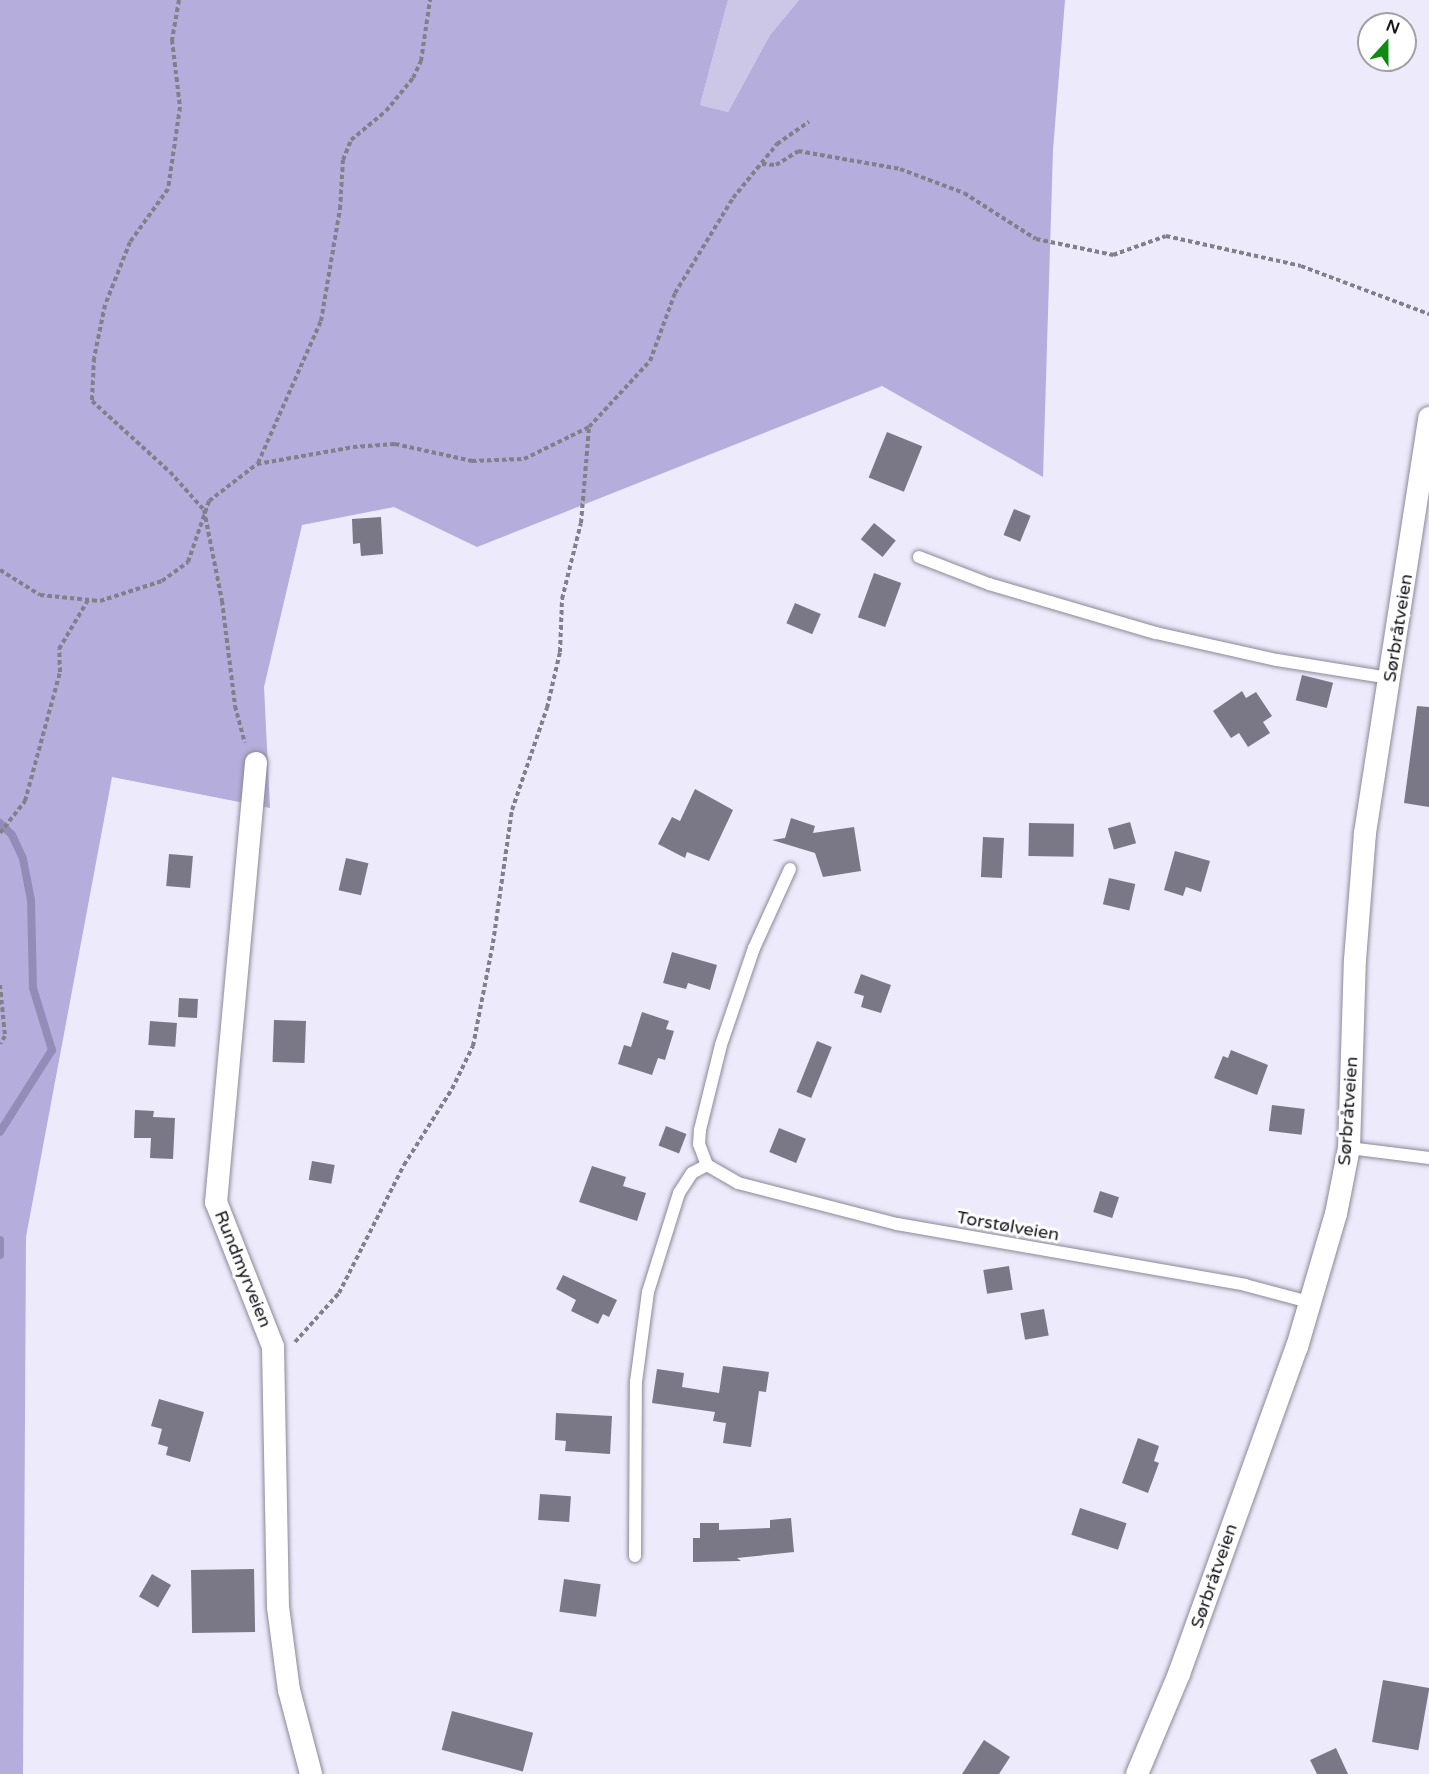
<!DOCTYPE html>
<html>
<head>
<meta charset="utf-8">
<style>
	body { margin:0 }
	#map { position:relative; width:1429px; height:1774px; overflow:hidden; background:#edeafb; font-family:"Varela Round",sans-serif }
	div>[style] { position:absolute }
	.green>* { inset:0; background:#cdc7e7 }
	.forest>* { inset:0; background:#b5addb }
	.stream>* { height:8px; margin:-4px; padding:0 4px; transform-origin:4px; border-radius:4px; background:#948cb8 }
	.building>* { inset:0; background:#7a7887; transform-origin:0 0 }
	.path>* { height:4px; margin-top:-2px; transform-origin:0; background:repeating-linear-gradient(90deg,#817f8a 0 4.5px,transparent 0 7.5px) }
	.roads { filter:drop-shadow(0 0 2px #8b8898) drop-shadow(0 0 2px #8b8898) }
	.lane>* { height:12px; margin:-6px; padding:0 6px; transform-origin:6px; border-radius:6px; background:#fff }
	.street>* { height:22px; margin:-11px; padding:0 11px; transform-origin:11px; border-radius:11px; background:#fff }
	span { translate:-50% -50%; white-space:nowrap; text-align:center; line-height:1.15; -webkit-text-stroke:6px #fff; paint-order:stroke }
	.street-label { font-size:18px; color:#15141a }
	.north { position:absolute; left:1357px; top:12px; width:60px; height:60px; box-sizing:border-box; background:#fff; border:2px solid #a1a1a3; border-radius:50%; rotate:21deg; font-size:16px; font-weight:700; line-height:24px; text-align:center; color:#15141a }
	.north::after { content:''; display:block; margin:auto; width:21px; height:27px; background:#0f8a13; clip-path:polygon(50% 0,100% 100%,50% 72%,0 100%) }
</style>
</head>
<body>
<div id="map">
	<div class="green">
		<i style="clip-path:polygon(728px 0,799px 0,770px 35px,728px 112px,700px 105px)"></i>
	</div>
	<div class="forest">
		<i style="clip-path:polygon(0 0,728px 0,700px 105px,728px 112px,770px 35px,799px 0,1065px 0,1053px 150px,1043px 477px,882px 386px,477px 547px,394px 507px,302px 525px,264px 687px,270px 808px,112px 777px,26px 1237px,23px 1774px,0 1774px)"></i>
	</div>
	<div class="stream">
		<i style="left:0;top:823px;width:17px;rotate:45deg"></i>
		<i style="left:12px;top:835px;width:26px;rotate:65deg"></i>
		<i style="left:23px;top:859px;width:42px;rotate:79deg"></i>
		<i style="left:31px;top:900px;width:88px;rotate:88.7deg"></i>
		<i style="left:33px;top:988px;width:65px;rotate:73deg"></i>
		<i style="left:52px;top:1050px;width:97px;rotate:122.4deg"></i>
		<i style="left:0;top:1240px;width:15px;rotate:90deg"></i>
	</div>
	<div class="building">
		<i style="left:887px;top:432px;width:38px;height:49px;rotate:22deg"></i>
		<i style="left:1014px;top:509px;width:18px;height:28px;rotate:22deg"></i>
		<i style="clip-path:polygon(381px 517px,383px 554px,361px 556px,360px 543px,353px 544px,352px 519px)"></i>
		<i style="left:874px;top:523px;width:28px;height:21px;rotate:39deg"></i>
		<i style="left:874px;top:573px;width:29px;height:47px;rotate:20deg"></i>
		<i style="left:795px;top:603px;width:28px;height:22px;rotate:23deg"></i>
		<i style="left:1302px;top:675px;width:32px;height:26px;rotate:14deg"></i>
		<i style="clip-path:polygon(1242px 691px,1246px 698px,1256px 692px,1272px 716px,1263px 722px,1270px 733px,1248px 747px,1239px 733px,1231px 738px,1213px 711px)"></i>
		<i style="clip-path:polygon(1417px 706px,1429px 707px,1429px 807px,1404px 803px)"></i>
		<i style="clip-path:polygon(695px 789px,733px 810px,709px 861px,687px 852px,685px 858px,658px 844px,672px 817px,680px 821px)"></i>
		<i style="clip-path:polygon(791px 818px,815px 826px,813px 833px,854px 827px,861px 871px,823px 877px,815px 853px,772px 840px,785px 838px)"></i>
		<i style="left:1130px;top:822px;width:22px;height:23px;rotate:74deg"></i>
		<i style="left:1029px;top:823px;width:45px;height:33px;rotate:1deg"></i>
		<i style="left:983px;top:837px;width:21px;height:40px;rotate:3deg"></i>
		<i style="clip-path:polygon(1175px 851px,1210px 861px,1201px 892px,1186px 887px,1183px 896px,1164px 890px)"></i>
		<i style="left:169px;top:854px;width:24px;height:32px;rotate:5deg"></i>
		<i style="left:346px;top:858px;width:23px;height:33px;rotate:13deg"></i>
		<i style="left:1109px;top:878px;width:27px;height:27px;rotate:13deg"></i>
		<i style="clip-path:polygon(672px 952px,717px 965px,710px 990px,688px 983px,686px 989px,663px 983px)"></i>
		<i style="clip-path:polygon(861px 974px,891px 985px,881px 1013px,861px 1007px,864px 996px,854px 993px)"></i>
		<i style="left:179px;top:998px;width:19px;height:19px;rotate:3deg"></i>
		<i style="clip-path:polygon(642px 1012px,669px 1021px,666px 1029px,674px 1031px,665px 1060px,658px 1058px,652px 1075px,618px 1064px,624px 1045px,631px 1047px)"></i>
		<i style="left:274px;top:1020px;width:32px;height:42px;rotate:2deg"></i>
		<i style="left:150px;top:1021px;width:27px;height:24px;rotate:4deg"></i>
		<i style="left:817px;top:1041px;width:16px;height:55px;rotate:22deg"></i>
		<i style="clip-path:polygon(1231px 1050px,1268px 1065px,1257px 1095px,1214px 1078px,1223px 1056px,1228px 1058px)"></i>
		<i style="left:1272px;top:1105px;width:33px;height:26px;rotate:7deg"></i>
		<i style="clip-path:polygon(135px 1110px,154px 1111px,153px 1117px,175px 1118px,173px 1159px,150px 1158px,151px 1138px,134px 1138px)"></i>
		<i style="left:666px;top:1126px;width:22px;height:21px;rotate:21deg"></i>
		<i style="left:779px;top:1128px;width:29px;height:26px;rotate:22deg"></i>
		<i style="left:312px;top:1161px;width:23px;height:19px;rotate:10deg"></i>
		<i style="clip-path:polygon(592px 1166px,626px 1177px,623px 1186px,646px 1193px,637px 1221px,579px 1202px)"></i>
		<i style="left:1100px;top:1191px;width:20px;height:22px;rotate:18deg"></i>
		<i style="left:1009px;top:1266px;width:24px;height:26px;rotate:81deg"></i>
		<i style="clip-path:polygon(563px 1275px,617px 1300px,609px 1317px,603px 1314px,598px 1324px,571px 1311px,576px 1300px,556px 1289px)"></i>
		<i style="left:1044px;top:1309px;width:27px;height:24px;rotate:80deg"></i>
		<i style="clip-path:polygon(723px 1366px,769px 1372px,766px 1392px,759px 1391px,751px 1447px,723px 1443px,726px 1423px,713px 1421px,715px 1412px,652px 1403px,657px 1369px,684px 1373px,682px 1387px,719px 1393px)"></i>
		<i style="clip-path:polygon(159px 1399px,204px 1412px,190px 1462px,166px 1455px,168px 1447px,158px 1444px,162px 1429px,151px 1426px)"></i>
		<i style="clip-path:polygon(556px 1413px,612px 1416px,610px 1454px,565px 1451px,566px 1441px,555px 1440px)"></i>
		<i style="clip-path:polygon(1138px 1438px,1159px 1446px,1154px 1461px,1159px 1463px,1148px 1493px,1122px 1483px)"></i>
		<i style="left:540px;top:1494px;width:31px;height:26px;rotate:4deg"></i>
		<i style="left:1080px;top:1508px;width:49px;height:28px;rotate:18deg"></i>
		<i style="clip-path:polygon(791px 1518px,794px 1552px,737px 1558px,741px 1561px,693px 1562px,693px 1538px,700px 1538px,700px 1523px,719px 1523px,719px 1530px,770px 1528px,770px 1520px)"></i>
		<i style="left:254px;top:1569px;width:63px;height:63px;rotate:89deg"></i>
		<i style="left:152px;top:1574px;width:22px;height:26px;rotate:30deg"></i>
		<i style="left:564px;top:1579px;width:37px;height:33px;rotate:8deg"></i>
		<i style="left:1383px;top:1680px;width:47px;height:63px;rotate:10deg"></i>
		<i style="left:452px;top:1711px;width:84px;height:40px;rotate:15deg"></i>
		<i style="clip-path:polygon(984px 1740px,1010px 1757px,999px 1774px,962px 1774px)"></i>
		<i style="clip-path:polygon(1336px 1748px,1348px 1774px,1317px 1774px,1310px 1760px)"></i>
	</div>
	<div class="path">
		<i style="left:179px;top:0;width:41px;rotate:99.9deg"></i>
		<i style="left:172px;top:40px;width:67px;rotate:83.2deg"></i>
		<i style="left:180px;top:107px;width:83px;rotate:98.3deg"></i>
		<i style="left:168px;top:189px;width:65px;rotate:125.6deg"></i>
		<i style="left:130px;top:242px;width:68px;rotate:111.6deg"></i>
		<i style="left:105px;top:305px;width:54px;rotate:101.7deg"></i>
		<i style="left:94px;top:358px;width:43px;rotate:92.7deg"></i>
		<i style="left:92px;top:401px;width:105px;rotate:42.3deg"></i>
		<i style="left:170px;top:472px;width:51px;rotate:48.2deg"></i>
		<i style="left:204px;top:510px;width:93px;rotate:78.8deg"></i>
		<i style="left:222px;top:601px;width:106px;rotate:82.9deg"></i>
		<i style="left:235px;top:706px;width:38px;rotate:75deg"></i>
		<i style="left:762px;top:164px;width:14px;rotate:4deg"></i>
		<i style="left:776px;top:165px;width:26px;rotate:-32deg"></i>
		<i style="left:798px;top:151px;width:104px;rotate:10deg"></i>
		<i style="left:900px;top:169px;width:68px;rotate:20.6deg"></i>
		<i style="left:964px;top:193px;width:85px;rotate:32.6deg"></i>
		<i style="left:1036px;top:239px;width:79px;rotate:11.7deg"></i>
		<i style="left:1113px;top:255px;width:56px;rotate:-19.7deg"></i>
		<i style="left:1166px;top:236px;width:138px;rotate:12.5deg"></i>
		<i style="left:1301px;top:266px;width:137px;rotate:20.6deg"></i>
		<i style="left:258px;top:463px;width:155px;rotate:-66.1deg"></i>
		<i style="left:321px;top:321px;width:114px;rotate:-80.4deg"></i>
		<i style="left:340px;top:209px;width:49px;rotate:-86.5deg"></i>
		<i style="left:343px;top:160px;width:22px;rotate:-68deg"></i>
		<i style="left:351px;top:140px;width:45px;rotate:-39.6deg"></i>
		<i style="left:386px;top:111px;width:43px;rotate:-50.7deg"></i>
		<i style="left:413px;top:78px;width:19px;rotate:-65deg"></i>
		<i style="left:421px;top:61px;width:62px;rotate:-81.6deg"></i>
		<i style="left:0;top:570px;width:47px;rotate:32deg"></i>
		<i style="left:40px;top:595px;width:60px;rotate:5.7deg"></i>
		<i style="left:100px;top:601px;width:65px;rotate:-17.9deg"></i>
		<i style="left:162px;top:581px;width:32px;rotate:-36deg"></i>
		<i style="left:188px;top:562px;width:65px;rotate:-71deg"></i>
		<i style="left:209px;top:501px;width:61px;rotate:-37.6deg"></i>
		<i style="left:257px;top:464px;width:97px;rotate:-10deg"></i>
		<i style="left:353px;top:447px;width:42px;rotate:-4.1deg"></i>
		<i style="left:395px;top:444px;width:79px;rotate:12.4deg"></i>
		<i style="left:472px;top:461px;width:52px;rotate:-2.2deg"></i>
		<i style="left:524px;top:459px;width:72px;rotate:-26.2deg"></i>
		<i style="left:589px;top:427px;width:90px;rotate:-47.3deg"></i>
		<i style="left:650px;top:361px;width:72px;rotate:-69.8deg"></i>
		<i style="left:675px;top:293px;width:111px;rotate:-58.6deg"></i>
		<i style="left:733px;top:198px;width:70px;rotate:-50.8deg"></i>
		<i style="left:777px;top:144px;width:39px;rotate:-35deg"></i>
		<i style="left:0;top:833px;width:41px;rotate:-52deg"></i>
		<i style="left:25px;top:801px;width:134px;rotate:-74.8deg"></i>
		<i style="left:60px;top:672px;width:23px;rotate:-92deg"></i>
		<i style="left:59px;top:649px;width:57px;rotate:-59.4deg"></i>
		<i style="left:0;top:985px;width:51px;rotate:84.4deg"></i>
		<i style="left:5px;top:1036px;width:9px;rotate:122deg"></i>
		<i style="left:295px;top:1342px;width:66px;rotate:-48.1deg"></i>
		<i style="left:339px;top:1293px;width:144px;rotate:-63.1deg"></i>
		<i style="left:404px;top:1165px;width:90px;rotate:-57.7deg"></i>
		<i style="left:452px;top:1089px;width:48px;rotate:-64deg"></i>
		<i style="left:473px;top:1046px;width:105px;rotate:-79deg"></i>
		<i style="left:493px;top:943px;width:134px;rotate:-81.9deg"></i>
		<i style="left:512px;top:810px;width:108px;rotate:-71.1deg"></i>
		<i style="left:547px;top:708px;width:57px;rotate:-76.9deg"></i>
		<i style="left:560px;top:652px;width:53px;rotate:-87.8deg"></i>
		<i style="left:562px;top:599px;width:78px;rotate:-76deg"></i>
		<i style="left:581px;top:523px;width:95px;rotate:-85.2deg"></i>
	</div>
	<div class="roads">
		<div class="lane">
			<i style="left:919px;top:557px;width:75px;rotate:21.1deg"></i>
			<i style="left:989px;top:584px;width:174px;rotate:16.4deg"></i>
			<i style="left:1156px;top:633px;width:124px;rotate:12.6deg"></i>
			<i style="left:1277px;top:660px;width:113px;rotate:9.1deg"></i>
			<i style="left:790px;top:869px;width:87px;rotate:114.5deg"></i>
			<i style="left:754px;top:948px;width:102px;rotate:108.8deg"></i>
			<i style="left:721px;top:1045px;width:88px;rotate:103.9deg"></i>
			<i style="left:700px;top:1130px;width:14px;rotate:94deg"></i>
			<i style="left:699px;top:1144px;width:22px;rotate:69deg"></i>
			<i style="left:707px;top:1165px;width:36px;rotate:30deg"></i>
			<i style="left:738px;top:1183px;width:164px;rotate:14.5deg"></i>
			<i style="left:897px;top:1224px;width:353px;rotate:9.9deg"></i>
			<i style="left:1245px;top:1285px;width:66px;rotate:14.9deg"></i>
			<i style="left:1349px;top:1148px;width:81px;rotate:7.1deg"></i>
			<i style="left:635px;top:1556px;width:174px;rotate:-89.7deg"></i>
			<i style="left:636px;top:1382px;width:91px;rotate:-82.4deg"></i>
			<i style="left:648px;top:1292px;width:104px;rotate:-72.6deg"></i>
			<i style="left:679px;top:1193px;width:24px;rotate:-57deg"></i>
			<i style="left:692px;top:1173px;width:17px;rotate:-28deg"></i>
		</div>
		<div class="street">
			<i style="left:256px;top:763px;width:441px;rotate:95.2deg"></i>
			<i style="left:216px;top:1202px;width:156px;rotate:68.5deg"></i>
			<i style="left:273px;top:1347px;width:260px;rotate:88.9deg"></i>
			<i style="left:278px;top:1607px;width:84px;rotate:82.5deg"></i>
			<i style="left:289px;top:1690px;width:87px;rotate:75.3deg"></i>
			<i style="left:1137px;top:1774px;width:108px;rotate:-67.2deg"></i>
			<i style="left:1179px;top:1674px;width:348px;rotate:-70.2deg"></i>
			<i style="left:1297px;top:1347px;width:139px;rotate:-73.7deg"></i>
			<i style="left:1336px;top:1214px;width:67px;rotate:-78.9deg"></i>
			<i style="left:1349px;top:1148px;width:188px;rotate:-88.2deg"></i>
			<i style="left:1355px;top:960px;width:127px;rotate:-85.5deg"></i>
			<i style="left:1365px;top:833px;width:420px;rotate:-81.2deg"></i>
		</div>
	</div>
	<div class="street-label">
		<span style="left:1398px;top:628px;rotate:-81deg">Sørbråtveien</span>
		<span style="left:1348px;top:1111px;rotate:-86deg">Sørbråtveien</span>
		<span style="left:1008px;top:1226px;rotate:10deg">Torstølveien</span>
		<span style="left:243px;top:1269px;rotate:68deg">Rundmyrveien</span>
		<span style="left:1214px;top:1576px;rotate:-71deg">Sørbråtveien</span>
	</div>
	<div class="north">N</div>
</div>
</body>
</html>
